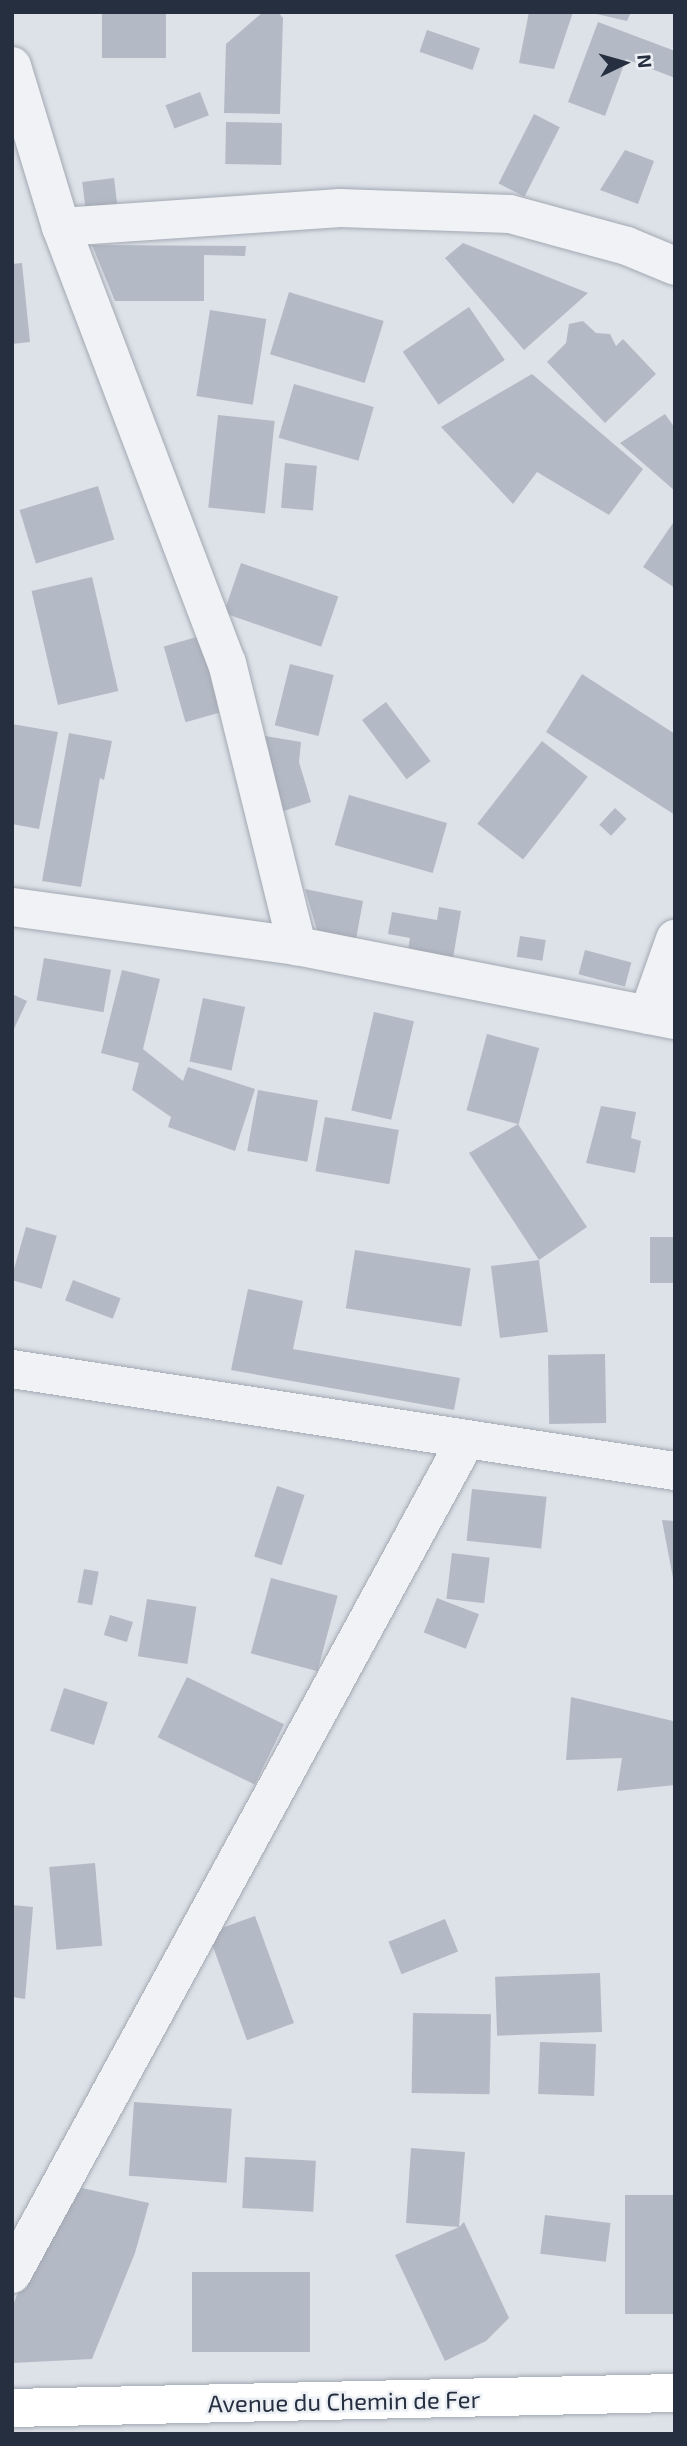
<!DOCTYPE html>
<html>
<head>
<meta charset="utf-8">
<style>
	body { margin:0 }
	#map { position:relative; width:687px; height:2446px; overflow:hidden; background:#dde1e8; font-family:"Exo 2",sans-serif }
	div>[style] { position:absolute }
	.building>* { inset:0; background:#b4bac5; transform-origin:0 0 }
	.roads { filter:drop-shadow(0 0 2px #a2a8b2) drop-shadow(0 0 2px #a2a8b2) }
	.minor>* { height:38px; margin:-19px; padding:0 19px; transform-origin:19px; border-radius:19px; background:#f0f2f6 }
	.major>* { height:38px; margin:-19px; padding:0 19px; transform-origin:19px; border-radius:19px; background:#fff }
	span { translate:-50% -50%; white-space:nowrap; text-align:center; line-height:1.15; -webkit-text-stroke:5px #ecf0f5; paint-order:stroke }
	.street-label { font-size:24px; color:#262f3f }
	.frame { position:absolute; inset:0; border:14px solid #262f3f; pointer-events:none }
	.north { position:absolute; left:589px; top:28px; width:70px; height:70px; -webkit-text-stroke:5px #ecf0f5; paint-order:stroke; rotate:85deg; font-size:19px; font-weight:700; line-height:28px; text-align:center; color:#262f3f }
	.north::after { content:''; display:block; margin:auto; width:24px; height:32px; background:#262f3f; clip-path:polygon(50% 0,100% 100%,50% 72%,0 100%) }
</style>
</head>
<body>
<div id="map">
	<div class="building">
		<i style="left:102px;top:12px;width:64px;height:46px"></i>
		<i style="clip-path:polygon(263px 12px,278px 12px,283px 18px,280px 114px,224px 113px,226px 44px)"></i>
		<i style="clip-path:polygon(529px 12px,573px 12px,554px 69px,519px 63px)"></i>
		<i style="clip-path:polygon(588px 12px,631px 12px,627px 21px)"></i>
		<i style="clip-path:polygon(598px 22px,675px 51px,675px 78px,626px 59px,605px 116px,568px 102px)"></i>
		<i style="left:427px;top:30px;width:56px;height:23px;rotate:19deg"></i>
		<i style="left:200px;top:92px;width:25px;height:37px;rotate:69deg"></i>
		<i style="left:534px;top:114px;width:29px;height:78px;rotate:27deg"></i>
		<i style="left:226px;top:122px;width:56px;height:42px;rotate:1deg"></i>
		<i style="clip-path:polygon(625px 150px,654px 161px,638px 204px,600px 190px)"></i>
		<i style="left:114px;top:178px;width:26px;height:32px;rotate:83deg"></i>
		<i style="clip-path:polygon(463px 243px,588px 293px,524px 350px,445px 258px)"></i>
		<i style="clip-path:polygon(92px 245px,246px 246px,245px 256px,204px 255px,204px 301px,115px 301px)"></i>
		<i style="clip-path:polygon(22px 263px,30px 342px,12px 344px,12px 264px)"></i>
		<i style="left:289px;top:292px;width:99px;height:65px;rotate:17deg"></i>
		<i style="left:469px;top:307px;width:64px;height:80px;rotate:56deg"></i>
		<i style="left:210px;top:310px;width:57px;height:87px;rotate:9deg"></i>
		<i style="clip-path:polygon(583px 321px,596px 333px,610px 334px,616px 346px,623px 339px,656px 374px,605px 423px,547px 362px,566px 343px,569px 324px)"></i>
		<i style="clip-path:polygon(532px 374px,643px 469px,609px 515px,537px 472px,513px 504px,441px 427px)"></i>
		<i style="left:294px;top:384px;width:83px;height:56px;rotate:16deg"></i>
		<i style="clip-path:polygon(665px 414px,675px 428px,675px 491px,620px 443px)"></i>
		<i style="left:218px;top:415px;width:57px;height:93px;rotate:6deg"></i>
		<i style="left:285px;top:463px;width:32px;height:45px;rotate:5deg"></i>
		<i style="left:98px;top:486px;width:56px;height:82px;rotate:73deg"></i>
		<i style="clip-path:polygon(675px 520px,675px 588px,643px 567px)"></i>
		<i style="left:241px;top:563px;width:103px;height:53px;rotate:19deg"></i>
		<i style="left:92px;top:577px;width:117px;height:62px;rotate:77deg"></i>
		<i style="left:207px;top:634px;width:79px;height:45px;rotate:74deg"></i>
		<i style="left:290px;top:664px;width:45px;height:63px;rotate:14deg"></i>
		<i style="clip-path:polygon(582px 674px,675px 734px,675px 815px,546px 732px)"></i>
		<i style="left:386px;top:702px;width:74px;height:30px;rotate:53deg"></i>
		<i style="clip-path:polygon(12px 724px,58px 732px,39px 829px,12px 824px)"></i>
		<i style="clip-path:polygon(69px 733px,112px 741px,104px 780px,100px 778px,81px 887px,42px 881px)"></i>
		<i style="clip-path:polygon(259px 735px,301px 742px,299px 762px,311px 802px,281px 812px)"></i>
		<i style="left:542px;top:741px;width:58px;height:105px;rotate:38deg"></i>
		<i style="left:349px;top:795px;width:102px;height:52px;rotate:16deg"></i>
		<i style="left:615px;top:808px;width:16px;height:23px;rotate:43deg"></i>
		<i style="clip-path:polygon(305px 889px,363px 901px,356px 939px,317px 930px)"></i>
		<i style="clip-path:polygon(439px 907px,461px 911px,453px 958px,408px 950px,410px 938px,388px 934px,392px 912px,437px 920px)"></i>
		<i style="left:520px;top:936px;width:26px;height:21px;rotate:9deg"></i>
		<i style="left:585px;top:950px;width:48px;height:25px;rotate:15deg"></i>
		<i style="left:44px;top:958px;width:68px;height:43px;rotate:10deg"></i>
		<i style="clip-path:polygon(122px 970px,160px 979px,143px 1049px,183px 1081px,188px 1067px,255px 1089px,235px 1151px,168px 1127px,171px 1117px,132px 1090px,139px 1063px,101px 1053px)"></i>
		<i style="clip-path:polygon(12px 994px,27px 1001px,12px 1033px)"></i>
		<i style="left:203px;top:998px;width:43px;height:65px;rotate:12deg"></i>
		<i style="left:374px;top:1012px;width:41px;height:101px;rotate:13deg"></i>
		<i style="left:487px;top:1034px;width:54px;height:79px;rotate:15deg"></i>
		<i style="left:258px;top:1090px;width:61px;height:62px;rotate:10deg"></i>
		<i style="clip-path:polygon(601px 1106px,636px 1112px,631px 1138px,641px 1141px,635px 1173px,586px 1163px)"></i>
		<i style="left:325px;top:1117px;width:75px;height:55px;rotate:10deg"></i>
		<i style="clip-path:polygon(518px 1124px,587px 1227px,539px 1260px,548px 1332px,500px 1338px,491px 1266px,539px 1260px,469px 1153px)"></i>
		<i style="left:26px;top:1227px;width:32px;height:55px;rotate:16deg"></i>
		<i style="left:675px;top:1237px;width:46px;height:25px;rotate:90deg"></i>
		<i style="left:355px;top:1250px;width:117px;height:59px;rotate:9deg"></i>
		<i style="left:73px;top:1280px;width:51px;height:22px;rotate:21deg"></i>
		<i style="clip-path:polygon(248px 1289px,303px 1301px,293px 1349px,460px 1378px,454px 1410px,231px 1370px)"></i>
		<i style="left:605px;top:1354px;width:69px;height:57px;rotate:89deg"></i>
		<i style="left:277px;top:1486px;width:29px;height:74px;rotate:18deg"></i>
		<i style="left:472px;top:1489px;width:75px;height:52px;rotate:6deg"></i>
		<i style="clip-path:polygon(662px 1520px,675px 1521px,675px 1578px,673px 1578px)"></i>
		<i style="left:452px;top:1553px;width:38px;height:46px;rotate:7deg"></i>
		<i style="left:84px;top:1569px;width:15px;height:34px;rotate:11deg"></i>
		<i style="left:271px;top:1578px;width:69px;height:78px;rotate:15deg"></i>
		<i style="left:437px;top:1598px;width:45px;height:37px;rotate:21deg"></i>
		<i style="left:147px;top:1599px;width:50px;height:58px;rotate:9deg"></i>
		<i style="left:110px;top:1615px;width:24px;height:21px;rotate:17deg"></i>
		<i style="left:187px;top:1677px;width:108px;height:67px;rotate:26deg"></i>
		<i style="left:64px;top:1688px;width:46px;height:45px;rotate:18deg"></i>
		<i style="clip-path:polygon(571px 1697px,673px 1721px,675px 1785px,617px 1791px,622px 1758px,566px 1760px)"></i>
		<i style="left:95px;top:1863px;width:83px;height:46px;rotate:85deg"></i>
		<i style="clip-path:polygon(12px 1905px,33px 1907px,25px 1999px,12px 1997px)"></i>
		<i style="left:255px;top:1916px;width:114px;height:50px;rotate:70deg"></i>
		<i style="left:445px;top:1919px;width:35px;height:61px;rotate:68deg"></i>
		<i style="left:600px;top:1973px;width:59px;height:105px;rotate:88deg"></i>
		<i style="left:413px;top:2013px;width:78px;height:80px;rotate:1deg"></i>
		<i style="left:540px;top:2042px;width:56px;height:52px;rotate:2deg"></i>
		<i style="left:134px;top:2102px;width:98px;height:74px;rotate:4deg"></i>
		<i style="clip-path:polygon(411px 2148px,465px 2152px,459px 2227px,464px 2222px,509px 2318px,486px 2341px,445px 2361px,395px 2255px,459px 2227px,406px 2223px)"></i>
		<i style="left:245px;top:2157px;width:71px;height:51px;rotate:3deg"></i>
		<i style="clip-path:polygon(82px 2188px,149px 2203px,135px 2253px,92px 2359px,12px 2363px,12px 2307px,50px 2216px)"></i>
		<i style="left:675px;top:2195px;width:119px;height:50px;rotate:90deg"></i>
		<i style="left:545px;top:2215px;width:66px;height:39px;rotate:7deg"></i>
		<i style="left:192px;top:2272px;width:118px;height:80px"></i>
	</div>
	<div class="roads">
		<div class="minor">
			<i style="left:12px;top:66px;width:168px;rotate:73.1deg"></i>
			<i style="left:61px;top:227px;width:467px;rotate:69.2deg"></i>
			<i style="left:227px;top:663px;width:292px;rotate:76.1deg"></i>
			<i style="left:61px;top:227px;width:280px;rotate:-3.9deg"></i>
			<i style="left:340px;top:208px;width:170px;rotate:2deg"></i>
			<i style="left:510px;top:214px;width:121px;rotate:15.3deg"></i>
			<i style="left:627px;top:246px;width:52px;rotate:22.6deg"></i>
			<i style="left:12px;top:907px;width:288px;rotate:7.8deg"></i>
			<i style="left:297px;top:946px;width:385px;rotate:11.1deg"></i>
			<i style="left:648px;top:1015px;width:81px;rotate:-70.4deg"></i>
			<i style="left:12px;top:1369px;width:671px;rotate:8.75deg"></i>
			<i style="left:12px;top:2274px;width:950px;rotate:-61.44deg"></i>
		</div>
		<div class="major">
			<i style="left:12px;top:2408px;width:663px;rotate:-1.3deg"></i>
		</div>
	</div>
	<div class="street-label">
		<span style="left:344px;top:2401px;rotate:-1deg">Avenue du Chemin de Fer</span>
	</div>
	<div class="frame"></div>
	<div class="north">N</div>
</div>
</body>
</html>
